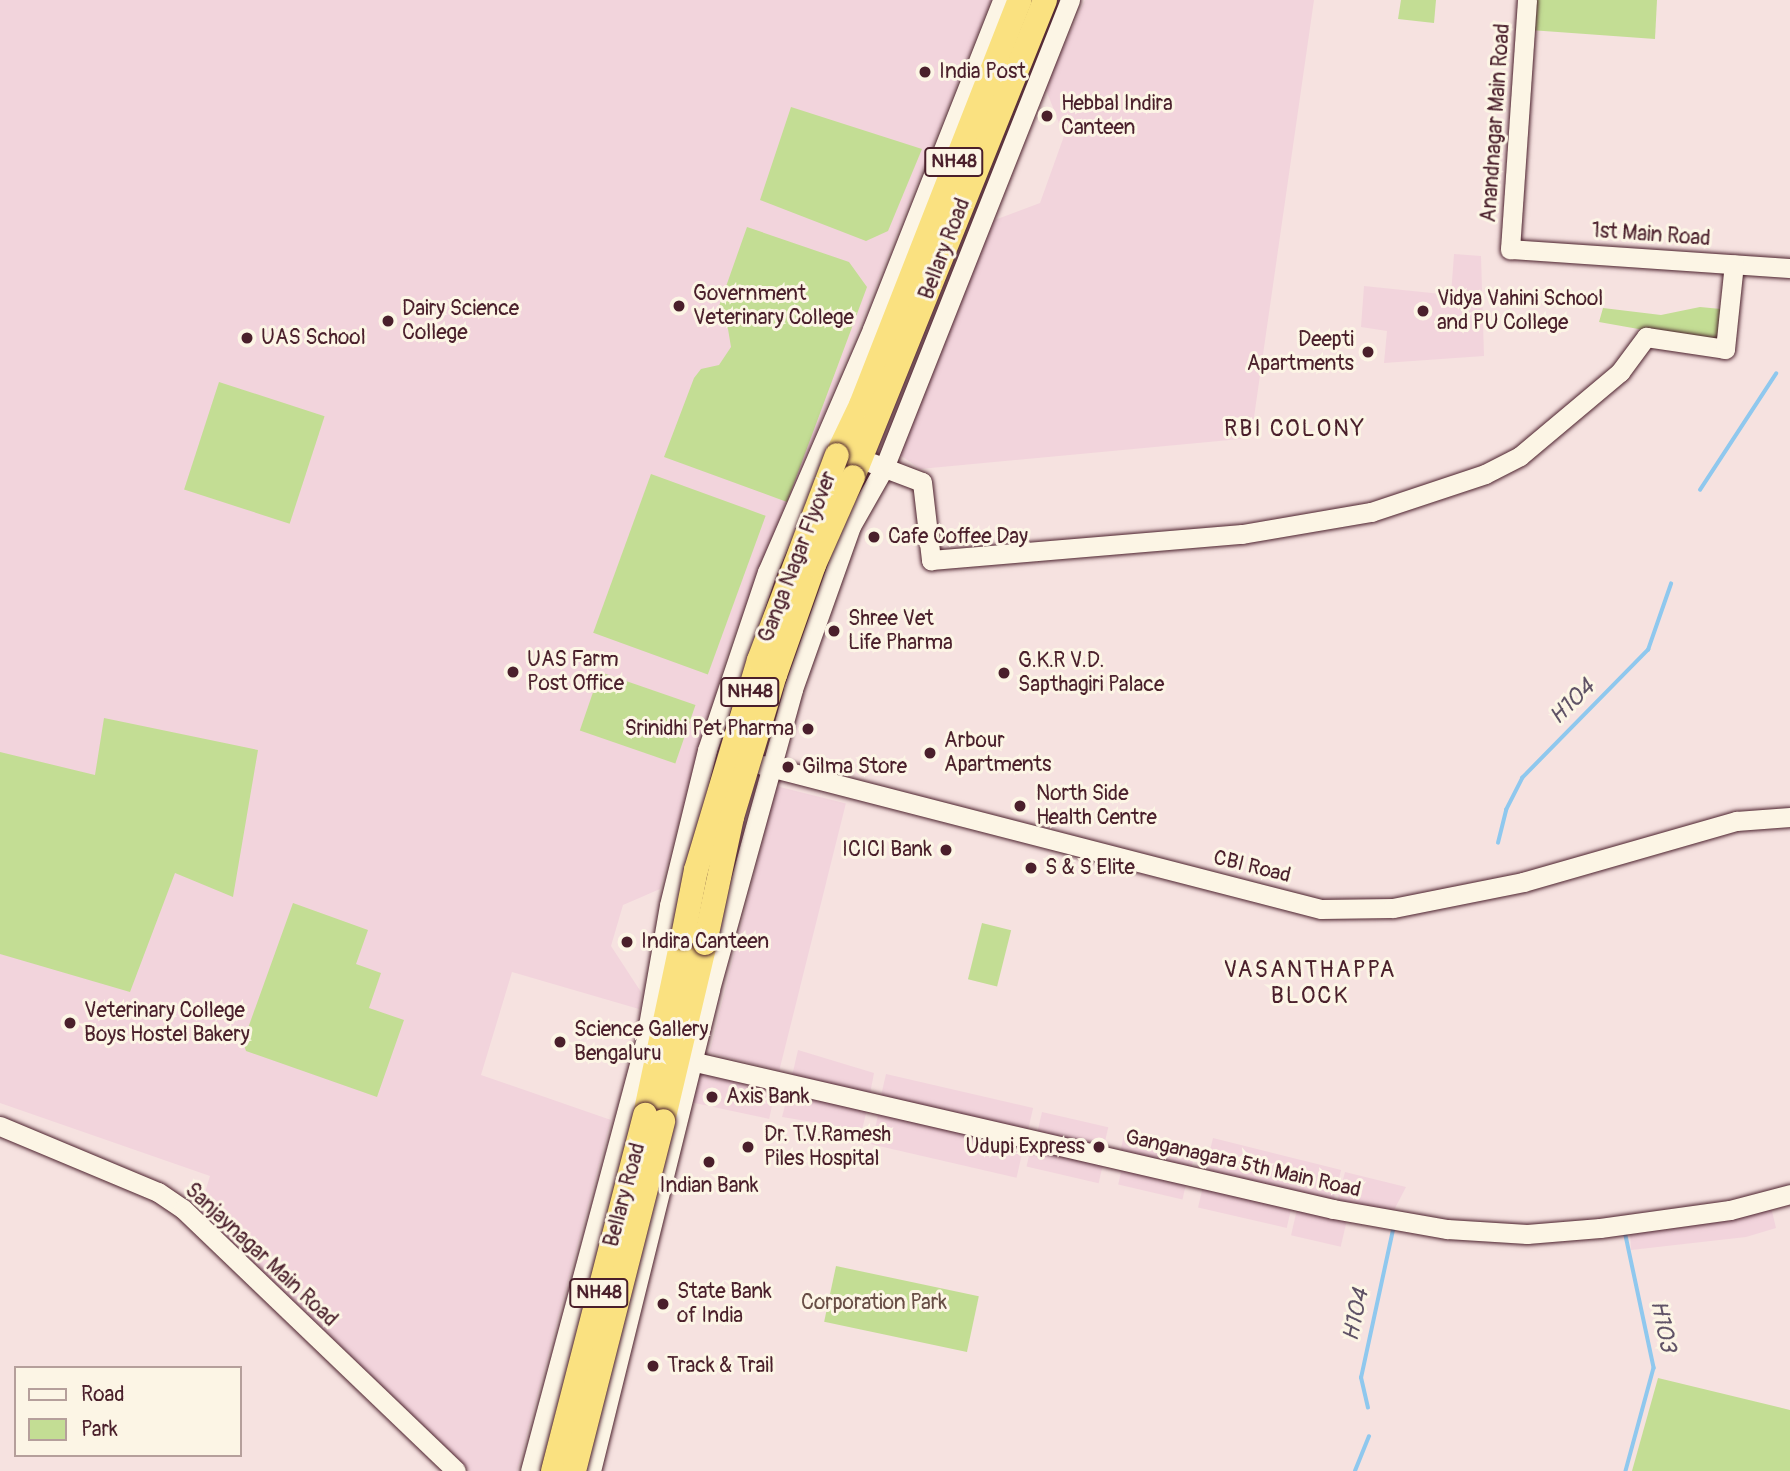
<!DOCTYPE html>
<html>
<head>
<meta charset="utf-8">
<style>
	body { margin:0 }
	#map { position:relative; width:1790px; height:1471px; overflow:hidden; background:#f6e2e0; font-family:Pangolin,sans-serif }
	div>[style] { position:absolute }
	.built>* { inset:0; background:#f2d4dc; transform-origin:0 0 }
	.green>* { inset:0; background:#c3dd94; transform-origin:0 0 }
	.stream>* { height:3.5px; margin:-1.75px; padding:0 1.75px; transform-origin:1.75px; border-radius:1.75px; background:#8fc8ee }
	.roads { filter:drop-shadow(0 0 2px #4a1f2b) drop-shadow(0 0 2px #4a1f2b) }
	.secondary>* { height:19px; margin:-9.5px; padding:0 9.5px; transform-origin:9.5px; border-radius:9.5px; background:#fcf5e5 }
	.highway>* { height:24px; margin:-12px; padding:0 12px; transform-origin:12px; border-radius:12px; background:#fae180 }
	.bridges { filter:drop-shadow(0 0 2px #4a1f2b) drop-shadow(0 0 2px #4a1f2b) }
	.highway-bridge>* { height:24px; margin:-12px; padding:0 12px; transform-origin:12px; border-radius:12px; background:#fae180 }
	.dots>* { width:19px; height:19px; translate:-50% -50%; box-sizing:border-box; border:4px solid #fcf5e5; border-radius:50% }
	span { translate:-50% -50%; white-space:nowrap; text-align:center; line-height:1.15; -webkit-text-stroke:6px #fcf5e5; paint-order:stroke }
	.shield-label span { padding:2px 5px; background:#fcf5e5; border:2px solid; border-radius:5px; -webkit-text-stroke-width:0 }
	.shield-label { font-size:19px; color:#4a1f2b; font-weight:700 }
	.poi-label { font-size:21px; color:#4a1f2b }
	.left { translate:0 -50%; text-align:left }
	.right { translate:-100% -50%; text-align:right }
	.street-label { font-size:21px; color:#4a1f2b }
	.park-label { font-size:21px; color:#684e45 }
	.neighbourhood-label { font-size:23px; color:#4a1f2b; letter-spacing:2px }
	.water-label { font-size:23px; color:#5f5266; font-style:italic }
	.legend { position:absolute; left:14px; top:1366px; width:228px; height:91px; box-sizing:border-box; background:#fcf5e5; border:2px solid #b59f9b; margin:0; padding:9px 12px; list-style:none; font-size:21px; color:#4a1f2b }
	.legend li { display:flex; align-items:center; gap:14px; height:35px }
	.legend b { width:35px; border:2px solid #b59f9b }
</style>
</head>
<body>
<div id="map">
	<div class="built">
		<i style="clip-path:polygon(0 0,991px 0,728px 651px,660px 889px,623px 905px,611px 946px,641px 992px,639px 1009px,512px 972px,481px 1075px,611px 1120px,517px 1471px,470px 1471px,199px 1212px,210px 1176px,0 1103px)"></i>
		<i style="clip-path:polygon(1085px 0,1314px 0,1251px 438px,920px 469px,900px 455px,992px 221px,1040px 203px,1064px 136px,1045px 87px)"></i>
		<i style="clip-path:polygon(1454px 254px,1481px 256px,1484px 356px,1384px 363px,1387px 331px,1361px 327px,1364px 286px,1451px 295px)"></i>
		<i style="left:776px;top:786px;width:72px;height:275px;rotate:14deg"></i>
		<i style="clip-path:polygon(798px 1050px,874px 1073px,870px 1094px,792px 1076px)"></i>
		<i style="left:698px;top:1069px;width:80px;height:34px;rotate:12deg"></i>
		<i style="left:886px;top:1074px;width:151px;height:23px;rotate:13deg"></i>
		<i style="clip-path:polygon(789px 1090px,867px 1109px,862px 1130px,782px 1117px)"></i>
		<i style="left:879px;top:1111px;width:149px;height:34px;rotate:13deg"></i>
		<i style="left:1042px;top:1112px;width:68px;height:23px;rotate:13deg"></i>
		<i style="left:1125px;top:1131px;width:73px;height:25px;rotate:13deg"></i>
		<i style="left:1213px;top:1138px;width:132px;height:36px;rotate:14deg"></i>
		<i style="left:1031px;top:1147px;width:74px;height:20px;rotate:13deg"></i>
		<i style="left:1122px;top:1168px;width:66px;height:17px;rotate:13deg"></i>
		<i style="clip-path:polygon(1345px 1172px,1406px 1187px,1391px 1216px,1336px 1205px)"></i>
		<i style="left:1203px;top:1186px;width:91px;height:22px;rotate:13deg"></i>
		<i style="left:1298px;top:1205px;width:51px;height:31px;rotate:13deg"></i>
		<i style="clip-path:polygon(1771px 1207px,1776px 1228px,1746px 1237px,1631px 1250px,1630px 1231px)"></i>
	</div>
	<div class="green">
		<i style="clip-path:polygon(1401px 0,1436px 0,1434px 23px,1398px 19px)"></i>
		<i style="clip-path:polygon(1533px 0,1657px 0,1655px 39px,1530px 30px)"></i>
		<i style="clip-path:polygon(791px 107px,922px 149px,888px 231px,866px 241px,760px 200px)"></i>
		<i style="clip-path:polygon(747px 227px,849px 262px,867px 287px,787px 502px,664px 457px,694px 378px,701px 369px,719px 365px,731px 347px,728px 329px,717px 312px)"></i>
		<i style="clip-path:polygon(1700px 307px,1721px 309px,1717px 343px,1599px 322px,1603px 308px,1661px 315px)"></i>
		<i style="left:219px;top:382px;width:111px;height:113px;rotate:18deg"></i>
		<i style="left:651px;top:474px;width:122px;height:169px;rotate:20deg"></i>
		<i style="left:600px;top:672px;width:101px;height:62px;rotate:19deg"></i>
		<i style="clip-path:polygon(104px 718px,258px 750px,233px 897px,175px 873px,130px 992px,0 954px,0 752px,95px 775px)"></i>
		<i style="clip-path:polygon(293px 903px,368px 930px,356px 964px,381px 973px,369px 1008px,404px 1020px,377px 1097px,246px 1051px,243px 1042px)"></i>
		<i style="left:982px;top:923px;width:30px;height:58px;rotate:14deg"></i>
		<i style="left:836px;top:1266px;width:146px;height:57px;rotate:12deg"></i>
		<i style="clip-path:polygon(1658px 1378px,1790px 1410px,1790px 1471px,1632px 1471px)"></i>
	</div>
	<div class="stream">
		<i style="left:1700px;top:490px;width:139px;rotate:-56.8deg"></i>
		<i style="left:1498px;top:843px;width:34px;rotate:-76deg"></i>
		<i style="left:1506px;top:810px;width:36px;rotate:-63deg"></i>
		<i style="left:1522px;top:778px;width:180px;rotate:-45.5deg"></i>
		<i style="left:1648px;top:650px;width:70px;rotate:-70.8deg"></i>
		<i style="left:1625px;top:1231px;width:140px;rotate:78deg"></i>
		<i style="left:1654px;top:1368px;width:107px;rotate:105.2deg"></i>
		<i style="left:1368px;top:1408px;width:31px;rotate:-103deg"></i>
		<i style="left:1361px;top:1378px;width:151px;rotate:-77.8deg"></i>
		<i style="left:1355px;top:1471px;width:37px;rotate:-68deg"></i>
	</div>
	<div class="roads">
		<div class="secondary">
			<i style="left:1527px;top:0;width:250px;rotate:93.9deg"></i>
			<i style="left:1510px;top:249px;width:281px;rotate:3.9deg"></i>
			<i style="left:872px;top:463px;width:53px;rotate:20.8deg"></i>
			<i style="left:922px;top:482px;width:79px;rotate:83.4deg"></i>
			<i style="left:931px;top:560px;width:312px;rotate:-4.8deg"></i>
			<i style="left:1242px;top:534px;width:131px;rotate:-9.7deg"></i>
			<i style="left:1371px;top:512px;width:120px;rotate:-18.4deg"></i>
			<i style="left:1485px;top:474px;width:39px;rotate:-27deg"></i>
			<i style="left:1520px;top:456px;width:131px;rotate:-40deg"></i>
			<i style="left:1620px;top:372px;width:44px;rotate:-53.4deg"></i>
			<i style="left:1646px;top:337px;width:80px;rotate:8.6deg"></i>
			<i style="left:1725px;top:349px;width:85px;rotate:-84deg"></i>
			<i style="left:762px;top:765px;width:577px;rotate:14.45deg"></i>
			<i style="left:1321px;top:909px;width:72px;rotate:-0.8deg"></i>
			<i style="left:1393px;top:908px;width:133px;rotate:-11.3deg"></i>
			<i style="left:1523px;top:882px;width:222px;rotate:-16deg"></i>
			<i style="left:1736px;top:821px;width:54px;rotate:-4.2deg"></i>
			<i style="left:682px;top:1053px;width:12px;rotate:42deg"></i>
			<i style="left:691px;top:1061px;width:659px;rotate:12.98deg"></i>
			<i style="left:1333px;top:1209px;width:116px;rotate:10deg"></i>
			<i style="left:1447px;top:1229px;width:80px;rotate:3.6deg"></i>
			<i style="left:1527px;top:1234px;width:73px;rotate:-4.7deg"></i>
			<i style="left:1600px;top:1228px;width:131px;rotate:-7.9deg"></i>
			<i style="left:1730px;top:1210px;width:62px;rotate:-14.9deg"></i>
			<i style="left:0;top:1126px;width:171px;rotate:22.7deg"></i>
			<i style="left:158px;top:1192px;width:30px;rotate:34deg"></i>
			<i style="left:183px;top:1209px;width:378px;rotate:43.8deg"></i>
			<i style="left:530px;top:1471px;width:449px;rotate:-75deg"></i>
			<i style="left:646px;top:1037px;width:134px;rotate:-80.1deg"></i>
			<i style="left:669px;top:905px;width:160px;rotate:-76.2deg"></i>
			<i style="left:707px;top:750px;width:188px;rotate:-71.4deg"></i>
			<i style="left:767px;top:572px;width:265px;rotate:-66.6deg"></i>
			<i style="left:872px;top:329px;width:354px;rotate:-68.4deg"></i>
			<i style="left:591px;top:1471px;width:496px;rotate:-76.1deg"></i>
			<i style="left:710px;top:989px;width:311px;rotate:-74.5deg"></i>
			<i style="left:793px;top:689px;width:173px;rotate:-70.4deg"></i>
			<i style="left:851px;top:526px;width:67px;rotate:-60.4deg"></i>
			<i style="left:884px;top:468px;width:504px;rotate:-68.33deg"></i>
		</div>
		<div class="highway">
			<i style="left:837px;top:455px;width:55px;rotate:-64.4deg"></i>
			<i style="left:861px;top:405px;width:435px;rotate:-68.6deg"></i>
			<i style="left:853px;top:477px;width:514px;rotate:-68.07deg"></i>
			<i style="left:645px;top:1115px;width:183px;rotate:-78deg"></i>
			<i style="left:663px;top:1121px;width:183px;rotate:-76.7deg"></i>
		</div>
	</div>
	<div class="bridges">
		<div class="highway-bridge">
			<i style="left:683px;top:936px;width:67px;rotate:-78.9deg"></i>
			<i style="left:696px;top:870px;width:219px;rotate:-73.3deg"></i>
			<i style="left:759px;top:660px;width:219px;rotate:-69.2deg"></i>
			<i style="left:705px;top:943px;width:129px;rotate:-77.9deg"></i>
			<i style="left:732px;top:817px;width:148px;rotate:-73.2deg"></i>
			<i style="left:775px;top:675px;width:117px;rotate:-70.5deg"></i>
			<i style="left:814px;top:565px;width:96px;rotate:-66.1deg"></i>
			<i style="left:553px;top:1471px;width:368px;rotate:-75.5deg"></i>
			<i style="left:574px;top:1471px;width:361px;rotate:-75.7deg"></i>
		</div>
	</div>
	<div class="dots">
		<i style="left:925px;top:72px;background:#4a1f2b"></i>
		<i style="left:1047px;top:116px;background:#4a1f2b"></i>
		<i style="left:679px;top:306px;background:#4a1f2b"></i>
		<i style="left:1423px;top:311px;background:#4a1f2b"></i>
		<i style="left:388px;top:321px;background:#4a1f2b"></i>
		<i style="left:247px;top:338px;background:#4a1f2b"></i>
		<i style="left:1368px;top:352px;background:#4a1f2b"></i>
		<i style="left:874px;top:537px;background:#4a1f2b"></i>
		<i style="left:834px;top:631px;background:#4a1f2b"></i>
		<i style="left:513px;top:672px;background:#4a1f2b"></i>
		<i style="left:1004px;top:673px;background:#4a1f2b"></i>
		<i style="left:808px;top:729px;background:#4a1f2b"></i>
		<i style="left:930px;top:753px;background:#4a1f2b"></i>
		<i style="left:788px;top:767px;background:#4a1f2b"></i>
		<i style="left:1020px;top:806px;background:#4a1f2b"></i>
		<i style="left:946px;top:850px;background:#4a1f2b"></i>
		<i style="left:1031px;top:868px;background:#4a1f2b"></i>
		<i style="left:627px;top:942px;background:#4a1f2b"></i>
		<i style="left:70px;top:1023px;background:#4a1f2b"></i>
		<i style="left:560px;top:1042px;background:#4a1f2b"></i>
		<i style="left:712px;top:1097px;background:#4a1f2b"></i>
		<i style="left:748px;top:1147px;background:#4a1f2b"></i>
		<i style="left:1099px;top:1147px;background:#4a1f2b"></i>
		<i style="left:709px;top:1162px;background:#4a1f2b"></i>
		<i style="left:663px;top:1304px;background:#4a1f2b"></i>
		<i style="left:653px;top:1366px;background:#4a1f2b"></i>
	</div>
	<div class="shield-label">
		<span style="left:954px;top:162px">NH48</span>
		<span style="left:750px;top:692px">NH48</span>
		<span style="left:599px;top:1293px">NH48</span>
	</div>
	<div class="poi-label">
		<span class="left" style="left:939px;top:72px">India Post</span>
		<span class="left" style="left:1061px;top:116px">Hebbal Indira<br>Canteen</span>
		<span class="left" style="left:693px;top:306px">Government<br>Veterinary College</span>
		<span class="left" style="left:1437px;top:311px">Vidya Vahini School<br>and PU College</span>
		<span class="left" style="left:402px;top:321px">Dairy Science<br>College</span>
		<span class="left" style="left:261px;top:338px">UAS School</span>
		<span class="right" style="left:1354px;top:352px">Deepti<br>Apartments</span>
		<span class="left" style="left:888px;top:537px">Cafe Coffee Day</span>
		<span class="left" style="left:848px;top:631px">Shree Vet<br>Life Pharma</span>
		<span class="left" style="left:527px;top:672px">UAS Farm<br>Post Office</span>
		<span class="left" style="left:1018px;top:673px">G.K.R V.D.<br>Sapthagiri Palace</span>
		<span class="right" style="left:794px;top:729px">Srinidhi Pet Pharma</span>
		<span class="left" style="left:944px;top:753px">Arbour<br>Apartments</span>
		<span class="left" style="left:802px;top:767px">Gilma Store</span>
		<span class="left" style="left:1036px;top:806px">North Side<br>Health Centre</span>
		<span class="right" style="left:932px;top:850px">ICICI Bank</span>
		<span class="left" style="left:1045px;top:868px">S &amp; S Elite</span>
		<span class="left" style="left:641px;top:942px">Indira Canteen</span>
		<span class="left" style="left:84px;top:1023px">Veterinary College<br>Boys Hostel Bakery</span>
		<span class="left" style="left:574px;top:1042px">Science Gallery<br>Bengaluru</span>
		<span class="left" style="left:726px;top:1097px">Axis Bank</span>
		<span class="left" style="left:764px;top:1147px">Dr. T.V.Ramesh<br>Piles Hospital</span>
		<span class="right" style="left:1085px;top:1147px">Udupi Express</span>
		<span style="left:709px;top:1186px">Indian Bank</span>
		<span class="left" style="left:677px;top:1304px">State Bank<br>of India</span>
		<span class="left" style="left:667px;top:1366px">Track &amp; Trail</span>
	</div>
	<div class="street-label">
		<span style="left:1496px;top:123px;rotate:-86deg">Anandnagar Main Road</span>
		<span style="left:1651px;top:235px;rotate:4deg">1st Main Road</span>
		<span style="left:945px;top:249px;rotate:-69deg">Bellary Road</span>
		<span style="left:798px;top:557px;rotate:-69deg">Ganga Nagar Flyover</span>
		<span style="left:1252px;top:867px;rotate:14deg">CBI Road</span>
		<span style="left:1243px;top:1164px;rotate:13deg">Ganganagara 5th Main Road</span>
		<span style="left:625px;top:1195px;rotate:-75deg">Bellary Road</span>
		<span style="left:261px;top:1255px;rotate:43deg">Sanjaynagar Main Road</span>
	</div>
	<div class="park-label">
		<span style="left:874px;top:1303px">Corporation Park</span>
	</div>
	<div class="neighbourhood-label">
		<span style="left:1295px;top:429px">RBI COLONY</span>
		<span style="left:1310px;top:983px">VASANTHAPPA<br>BLOCK</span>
	</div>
	<div class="water-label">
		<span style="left:1572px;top:702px;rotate:-45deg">H104</span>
		<span style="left:1356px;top:1315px;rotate:-78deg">H104</span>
		<span style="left:1663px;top:1326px;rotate:78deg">H103</span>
	</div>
	<ul class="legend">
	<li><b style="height:9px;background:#fcf5e5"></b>Road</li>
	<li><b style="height:19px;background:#c3dd94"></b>Park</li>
	</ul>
</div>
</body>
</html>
